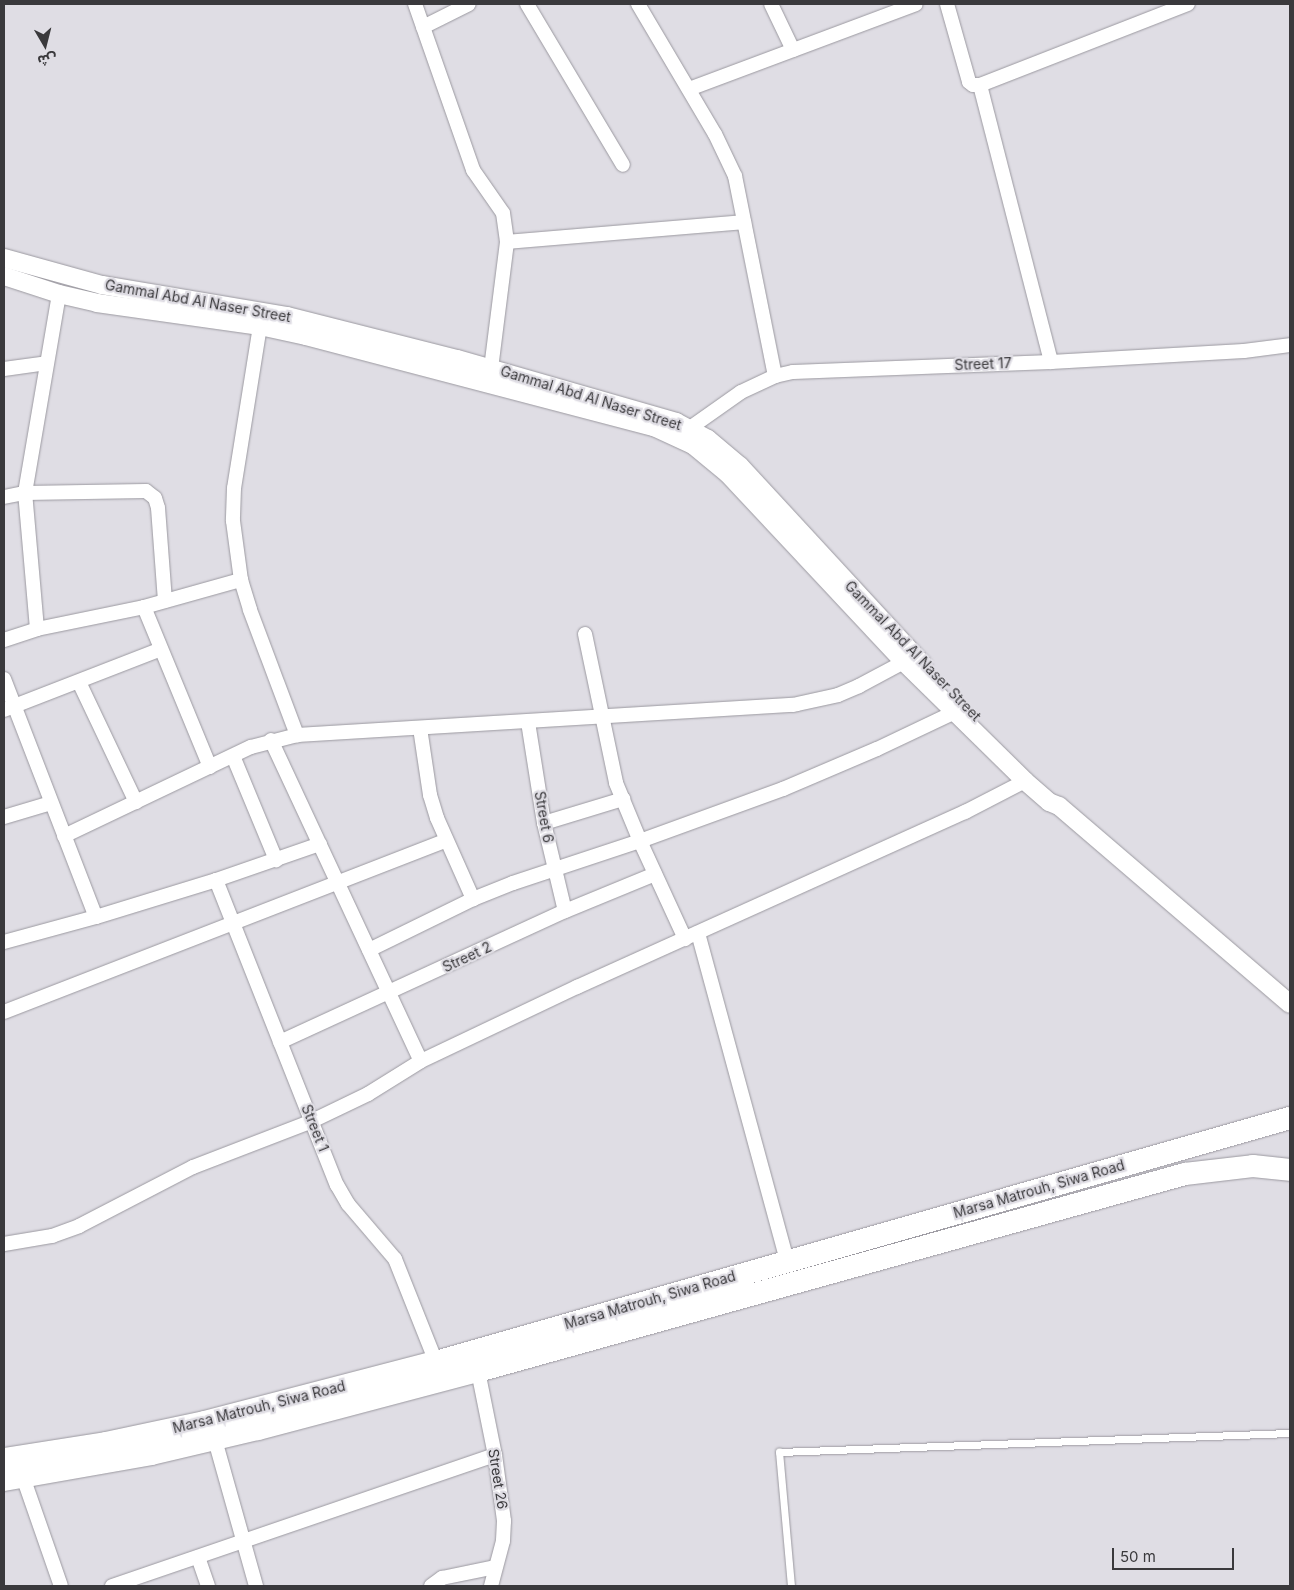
<!DOCTYPE html>
<html>
<head>
<meta charset="utf-8">
<style>
	body { margin:0 }
	#map { position:relative; width:1294px; height:1590px; overflow:hidden; background:#dfdde4; font-family:Inter,"Noto Sans Arabic",sans-serif }
	div>[style] { position:absolute }
	.roads { filter:drop-shadow(0 0 1px #9b99a0) drop-shadow(0 0 1px #9b99a0) }
	.service>* { height:7px; margin:-3.5px; padding:0 3.5px; transform-origin:3.5px; border-radius:3.5px; background:#fff }
	.minor>* { height:14px; margin:-7px; padding:0 7px; transform-origin:7px; border-radius:7px; background:#fff }
	.tertiary>* { height:18px; margin:-9px; padding:0 9px; transform-origin:9px; border-radius:9px; background:#fff }
	.primary>* { height:22px; margin:-11px; padding:0 11px; transform-origin:11px; border-radius:11px; background:#fff }
	span { translate:-50% -50%; white-space:nowrap; text-align:center; line-height:1.15; -webkit-text-stroke:4.5px #dfdde4; paint-order:stroke }
	.street-label { font-size:14px; color:#3a393c }
	.frame { position:absolute; inset:0; border:5px solid #3a393c; pointer-events:none }
	.north { position:absolute; left:20px; top:20px; width:50px; height:50px; -webkit-text-stroke:4px #dfdde4; paint-order:stroke; rotate:172deg; font-size:14px; font-weight:700; line-height:20px; text-align:center; color:#3a393c }
	.north::after { content:''; display:block; margin:auto; width:18px; height:22px; background:#3a393c; clip-path:polygon(50% 0,100% 100%,50% 72%,0 100%) }
	.scale { position:absolute; left:1112px; top:1548px; width:122px; height:22px; box-sizing:border-box; border:2px solid #3a393c; border-top:0; padding-left:6px; font-size:15px; line-height:18px; white-space:nowrap; color:#3a393c; -webkit-text-stroke:4px #dfdde4; paint-order:stroke }
</style>
</head>
<body>
<div id="map">
	<div class="roads">
		<div class="service">
			<i style="left:791px;top:1586px;width:135px;rotate:-95.1deg"></i>
			<i style="left:779px;top:1452px;width:511px;rotate:-2.13deg"></i>
		</div>
		<div class="minor">
			<i style="left:415px;top:4px;width:176px;rotate:70.7deg"></i>
			<i style="left:473px;top:170px;width:52px;rotate:55.1deg"></i>
			<i style="left:503px;top:213px;width:29px;rotate:82deg"></i>
			<i style="left:507px;top:242px;width:127px;rotate:97.2deg"></i>
			<i style="left:527px;top:4px;width:187px;rotate:59.2deg"></i>
			<i style="left:638px;top:4px;width:151px;rotate:59.4deg"></i>
			<i style="left:715px;top:134px;width:47px;rotate:64.5deg"></i>
			<i style="left:735px;top:176px;width:204px;rotate:78.7deg"></i>
			<i style="left:771px;top:4px;width:51px;rotate:64.4deg"></i>
			<i style="left:947px;top:4px;width:81px;rotate:74.2deg"></i>
			<i style="left:969px;top:82px;width:5px;rotate:37deg"></i>
			<i style="left:973px;top:85px;width:7px"></i>
			<i style="left:980px;top:85px;width:223px;rotate:-21.3deg"></i>
			<i style="left:423px;top:27px;width:51px;rotate:-26.6deg"></i>
			<i style="left:980px;top:85px;width:286px;rotate:75.6deg"></i>
			<i style="left:689px;top:89px;width:242px;rotate:-20.5deg"></i>
			<i style="left:507px;top:242px;width:238px;rotate:-4.8deg"></i>
			<i style="left:260px;top:326px;width:164px;rotate:99.1deg"></i>
			<i style="left:234px;top:488px;width:33px;rotate:92deg"></i>
			<i style="left:233px;top:521px;width:60px;rotate:82.3deg"></i>
			<i style="left:241px;top:580px;width:31px;rotate:73deg"></i>
			<i style="left:250px;top:610px;width:134px;rotate:69.4deg"></i>
			<i style="left:4px;top:369px;width:43px;rotate:-7.9deg"></i>
			<i style="left:690px;top:428px;width:62px;rotate:-35.2deg"></i>
			<i style="left:741px;top:392px;width:38px;rotate:-25deg"></i>
			<i style="left:775px;top:376px;width:18px;rotate:-13deg"></i>
			<i style="left:793px;top:372px;width:258px;rotate:-2.2deg"></i>
			<i style="left:1051px;top:362px;width:193px;rotate:-3.3deg"></i>
			<i style="left:1244px;top:351px;width:46px;rotate:-7.4deg"></i>
			<i style="left:4px;top:497px;width:21px;rotate:-11deg"></i>
			<i style="left:25px;top:493px;width:121px;rotate:-0.9deg"></i>
			<i style="left:146px;top:491px;width:11px;rotate:38deg"></i>
			<i style="left:155px;top:498px;width:10px;rotate:73deg"></i>
			<i style="left:158px;top:508px;width:93px;rotate:85.7deg"></i>
			<i style="left:144px;top:607px;width:173px;rotate:67.6deg"></i>
			<i style="left:37px;top:629px;width:137px;rotate:-95deg"></i>
			<i style="left:25px;top:493px;width:202px;rotate:-80.3deg"></i>
			<i style="left:585px;top:634px;width:152px;rotate:78.2deg"></i>
			<i style="left:616px;top:783px;width:63px;rotate:67.5deg"></i>
			<i style="left:640px;top:841px;width:108px;rotate:65.3deg"></i>
			<i style="left:4px;top:640px;width:35px;rotate:-18deg"></i>
			<i style="left:37px;top:629px;width:109px;rotate:-11.6deg"></i>
			<i style="left:144px;top:607px;width:101px;rotate:-15.6deg"></i>
			<i style="left:4px;top:679px;width:255px;rotate:68.9deg"></i>
			<i style="left:79px;top:682px;width:133px;rotate:64.6deg"></i>
			<i style="left:4px;top:710px;width:168px;rotate:-21.2deg"></i>
			<i style="left:528px;top:722px;width:102px;rotate:81deg"></i>
			<i style="left:544px;top:823px;width:90px;rotate:76.6deg"></i>
			<i style="left:420px;top:728px;width:68px;rotate:81.5deg"></i>
			<i style="left:430px;top:795px;width:24px;rotate:73deg"></i>
			<i style="left:437px;top:818px;width:89px;rotate:66deg"></i>
			<i style="left:271px;top:740px;width:354px;rotate:65deg"></i>
			<i style="left:233px;top:756px;width:113px;rotate:67.5deg"></i>
			<i style="left:4px;top:817px;width:49px;rotate:-16.6deg"></i>
			<i style="left:544px;top:823px;width:83px;rotate:-16.9deg"></i>
			<i style="left:64px;top:836px;width:207px;rotate:-25.5deg"></i>
			<i style="left:251px;top:747px;width:48px;rotate:-14.6deg"></i>
			<i style="left:297px;top:735px;width:497px;rotate:-3.5deg"></i>
			<i style="left:793px;top:705px;width:46px;rotate:-12.5deg"></i>
			<i style="left:838px;top:695px;width:23px;rotate:-23deg"></i>
			<i style="left:859px;top:686px;width:51px;rotate:-28.1deg"></i>
			<i style="left:216px;top:880px;width:328px;rotate:68.4deg"></i>
			<i style="left:337px;top:1185px;width:22px;rotate:60deg"></i>
			<i style="left:348px;top:1204px;width:72px;rotate:49.5deg"></i>
			<i style="left:395px;top:1259px;width:111px;rotate:68.3deg"></i>
			<i style="left:698px;top:933px;width:340px;rotate:74.8deg"></i>
			<i style="left:4px;top:942px;width:95px;rotate:-15.2deg"></i>
			<i style="left:96px;top:917px;width:126px;rotate:-17.1deg"></i>
			<i style="left:216px;top:880px;width:110px;rotate:-19.1deg"></i>
			<i style="left:369px;top:950px;width:116px;rotate:-26.1deg"></i>
			<i style="left:473px;top:899px;width:43px;rotate:-21.8deg"></i>
			<i style="left:513px;top:883px;width:134px;rotate:-18.3deg"></i>
			<i style="left:640px;top:841px;width:152px;rotate:-20deg"></i>
			<i style="left:783px;top:789px;width:102px;rotate:-23.1deg"></i>
			<i style="left:877px;top:749px;width:86px;rotate:-25.4deg"></i>
			<i style="left:4px;top:1012px;width:474px;rotate:-21.2deg"></i>
			<i style="left:280px;top:1042px;width:314px;rotate:-24.7deg"></i>
			<i style="left:565px;top:911px;width:97px;rotate:-22.3deg"></i>
			<i style="left:4px;top:1244px;width:49px;rotate:-9.5deg"></i>
			<i style="left:52px;top:1236px;width:29px;rotate:-20deg"></i>
			<i style="left:79px;top:1226px;width:128px;rotate:-27.4deg"></i>
			<i style="left:193px;top:1167px;width:128px;rotate:-21.1deg"></i>
			<i style="left:312px;top:1121px;width:62px;rotate:-25.7deg"></i>
			<i style="left:368px;top:1094px;width:62px;rotate:-31.9deg"></i>
			<i style="left:421px;top:1061px;width:173px;rotate:-25.4deg"></i>
			<i style="left:577px;top:987px;width:426px;rotate:-24.3deg"></i>
			<i style="left:965px;top:812px;width:68px;rotate:-27.3deg"></i>
			<i style="left:478px;top:1371px;width:86px;rotate:78.6deg"></i>
			<i style="left:495px;top:1455px;width:67px;rotate:82.2deg"></i>
			<i style="left:504px;top:1521px;width:20px;rotate:93deg"></i>
			<i style="left:503px;top:1541px;width:47px;rotate:104.9deg"></i>
			<i style="left:215px;top:1440px;width:152px;rotate:74.3deg"></i>
			<i style="left:23px;top:1477px;width:115px;rotate:70.8deg"></i>
			<i style="left:198px;top:1557px;width:31px;rotate:71deg"></i>
			<i style="left:112px;top:1586px;width:405px;rotate:-18.9deg"></i>
			<i style="left:431px;top:1586px;width:14px;rotate:-36deg"></i>
			<i style="left:442px;top:1578px;width:54px;rotate:-11.7deg"></i>
		</div>
		<div class="tertiary">
			<i style="left:4px;top:258px;width:102px;rotate:15.4deg"></i>
			<i style="left:102px;top:285px;width:188px;rotate:9.5deg"></i>
			<i style="left:287px;top:316px;width:175px;rotate:14.2deg"></i>
			<i style="left:457px;top:359px;width:228px;rotate:16deg"></i>
			<i style="left:676px;top:422px;width:36px;rotate:28deg"></i>
			<i style="left:708px;top:439px;width:42px;rotate:40.2deg"></i>
			<i style="left:740px;top:466px;width:270px;rotate:47.3deg"></i>
			<i style="left:4px;top:276px;width:58px;rotate:18.1deg"></i>
			<i style="left:59px;top:294px;width:39px;rotate:13deg"></i>
			<i style="left:97px;top:303px;width:165px;rotate:8deg"></i>
			<i style="left:260px;top:326px;width:47px;rotate:12.3deg"></i>
			<i style="left:306px;top:336px;width:360px;rotate:14.7deg"></i>
			<i style="left:654px;top:427px;width:43px;rotate:24.8deg"></i>
			<i style="left:693px;top:445px;width:44px;rotate:39.5deg"></i>
			<i style="left:727px;top:473px;width:259px;rotate:46.9deg"></i>
			<i style="left:904px;top:662px;width:170px;rotate:44.5deg"></i>
			<i style="left:1025px;top:781px;width:32px;rotate:41deg"></i>
			<i style="left:1049px;top:802px;width:11px;rotate:22deg"></i>
			<i style="left:1059px;top:806px;width:304px;rotate:40.6deg"></i>
		</div>
		<div class="primary">
			<i style="left:4px;top:1459px;width:103px;rotate:-8.9deg"></i>
			<i style="left:106px;top:1443px;width:101px;rotate:-12deg"></i>
			<i style="left:205px;top:1422px;width:239px;rotate:-14.6deg"></i>
			<i style="left:436px;top:1362px;width:888px;rotate:-15.95deg"></i>
			<i style="left:4px;top:1480px;width:149px;rotate:-10deg"></i>
			<i style="left:151px;top:1454px;width:110px;rotate:-13.2deg"></i>
			<i style="left:258px;top:1429px;width:228px;rotate:-14.8deg"></i>
			<i style="left:478px;top:1371px;width:734px;rotate:-15.57deg"></i>
			<i style="left:1185px;top:1174px;width:68px;rotate:-6.7deg"></i>
			<i style="left:1253px;top:1166px;width:37px;rotate:6deg"></i>
		</div>
	</div>
	<div class="street-label">
		<span style="left:198px;top:301px;rotate:10deg">Gammal Abd Al Naser Street</span>
		<span style="left:983px;top:364px;rotate:-2deg">Street 17</span>
		<span style="left:591px;top:398px;rotate:17deg">Gammal Abd Al Naser Street</span>
		<span style="left:913px;top:651px;rotate:46deg">Gammal Abd Al Naser Street</span>
		<span style="left:544px;top:817px;rotate:80deg">Street 6</span>
		<span style="left:467px;top:957px;rotate:-25deg">Street 2</span>
		<span style="left:315px;top:1128px;rotate:68deg">Street 1</span>
		<span style="left:1039px;top:1189px;rotate:-16deg">Marsa Matrouh, Siwa Road</span>
		<span style="left:650px;top:1300px;rotate:-16deg">Marsa Matrouh, Siwa Road</span>
		<span style="left:259px;top:1407px;rotate:-14deg">Marsa Matrouh, Siwa Road</span>
		<span style="left:498px;top:1479px;rotate:81deg">Street 26</span>
	</div>
	<div class="frame"></div>
	<div class="north">ش</div>
	<div class="scale">50 m</div>
</div>
</body>
</html>
